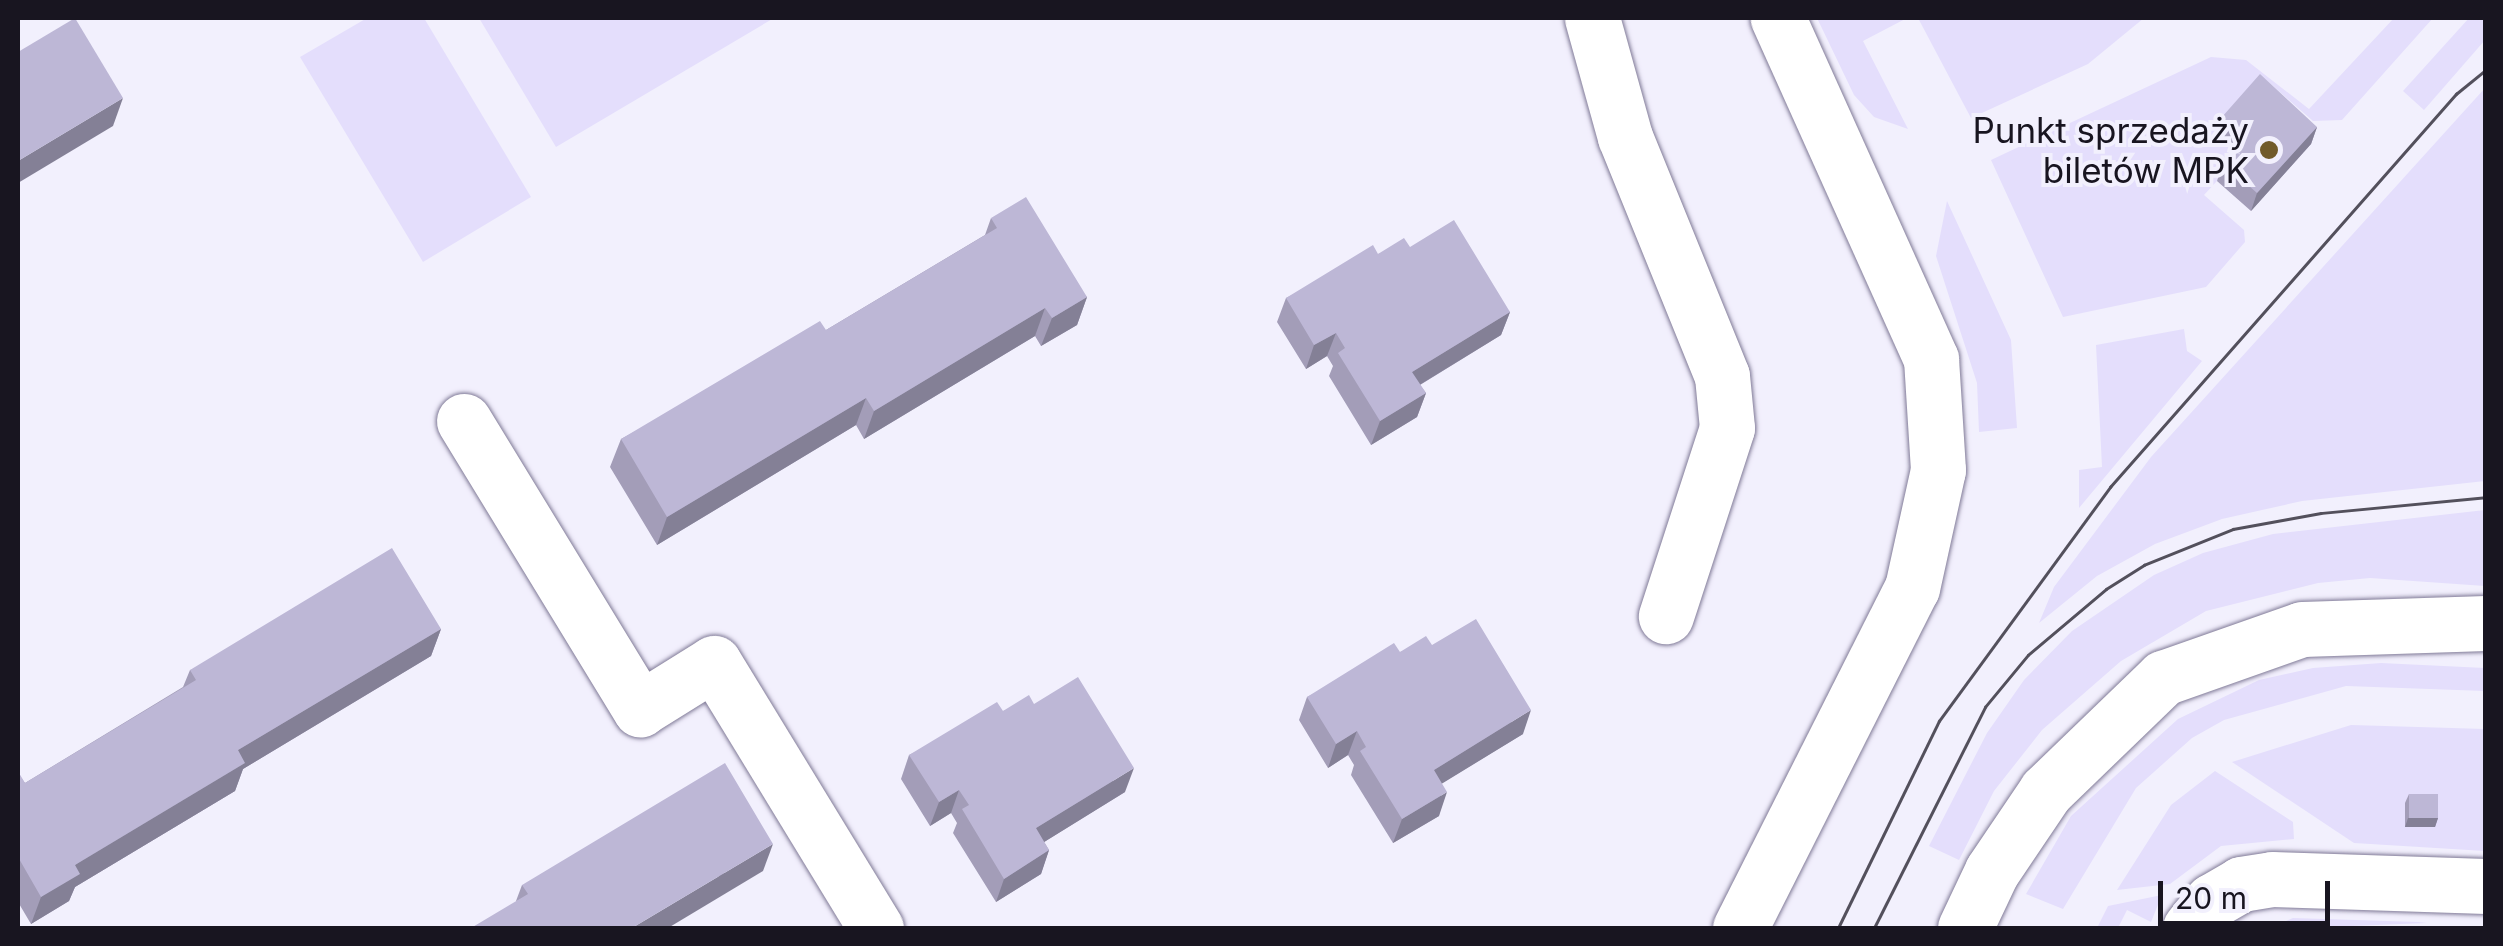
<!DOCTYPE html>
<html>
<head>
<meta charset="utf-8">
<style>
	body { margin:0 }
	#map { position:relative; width:2503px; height:946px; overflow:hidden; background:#f2f0fd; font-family:Inter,sans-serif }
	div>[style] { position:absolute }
	.green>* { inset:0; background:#e4defc }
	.roads { filter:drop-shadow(0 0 2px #807a97) drop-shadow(0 0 2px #807a97) }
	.minor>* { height:55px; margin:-27.5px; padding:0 27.5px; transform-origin:27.5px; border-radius:27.5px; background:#fff }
	.major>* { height:55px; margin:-27.5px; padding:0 27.5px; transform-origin:27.5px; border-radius:27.5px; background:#fff }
	.tram>* { height:2.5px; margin:-1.25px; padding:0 1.25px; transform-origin:1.25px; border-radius:1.25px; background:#53505c }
	.wall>* { inset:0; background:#a39db8 }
	.shaded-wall>* { inset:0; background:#848096 }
	.building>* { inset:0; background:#bdb7d6; transform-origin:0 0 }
	.dots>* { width:28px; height:28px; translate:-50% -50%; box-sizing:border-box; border:5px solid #f2f0fd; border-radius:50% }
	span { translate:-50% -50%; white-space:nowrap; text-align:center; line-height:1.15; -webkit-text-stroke:8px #f2f0fd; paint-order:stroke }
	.poi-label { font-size:35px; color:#181520 }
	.right { translate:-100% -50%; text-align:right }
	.frame { position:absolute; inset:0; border:20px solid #181520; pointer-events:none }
	.scale { position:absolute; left:2158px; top:881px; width:172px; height:45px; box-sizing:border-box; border:5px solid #181520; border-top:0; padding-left:12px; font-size:30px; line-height:35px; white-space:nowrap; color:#181520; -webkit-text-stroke:8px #f2f0fd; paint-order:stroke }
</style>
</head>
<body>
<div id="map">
	<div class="green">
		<i style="clip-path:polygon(367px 18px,424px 18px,531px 197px,423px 262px,300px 57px)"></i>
		<i style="clip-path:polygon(479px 18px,774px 18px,556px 147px)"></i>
		<i style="clip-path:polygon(1817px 18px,1907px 18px,1863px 41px,1908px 129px,1874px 117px,1854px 95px)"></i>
		<i style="clip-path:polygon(1918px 18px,2144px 18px,2088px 64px,1971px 118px)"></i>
		<i style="clip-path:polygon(2394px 18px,2433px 18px,2342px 120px,2313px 121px,2265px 79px,2216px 134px,2240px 156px,2204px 195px,2244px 230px,2245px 242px,2206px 287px,2063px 317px,1991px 160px,2211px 57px,2246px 60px,2309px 109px)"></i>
		<i style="clip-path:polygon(2469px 18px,2485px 18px,2485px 40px,2424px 110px,2403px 91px)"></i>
		<i style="clip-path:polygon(2485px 88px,2485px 481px,2302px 501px,2222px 519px,2155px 544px,2097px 576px,2039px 623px,2054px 587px,2151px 457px)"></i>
		<i style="clip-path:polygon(1947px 201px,2011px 340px,2017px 428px,1979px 432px,1977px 383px,1936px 256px)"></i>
		<i style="clip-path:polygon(2184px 329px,2187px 351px,2202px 361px,2079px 508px,2079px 470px,2102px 467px,2096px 345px)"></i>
		<i style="clip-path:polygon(2485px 510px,2485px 586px,2370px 578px,2318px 583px,2206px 611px,2121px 661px,2042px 730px,1994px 791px,1959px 860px,1929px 846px,1987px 733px,2024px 680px,2072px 631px,2154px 575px,2203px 553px,2273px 534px)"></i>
		<i style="clip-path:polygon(2381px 663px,2485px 668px,2485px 691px,2346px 686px,2224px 720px,2192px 738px,2136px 788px,2063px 909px,2026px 894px,2071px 816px,2178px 719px,2259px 680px,2313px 668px)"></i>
		<i style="clip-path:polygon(2351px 725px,2485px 729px,2485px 851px,2354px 843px,2232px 762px)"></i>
		<i style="clip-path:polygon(2215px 771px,2293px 822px,2294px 839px,2221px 846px,2170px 884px,2117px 890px,2171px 805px)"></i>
		<i style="clip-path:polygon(2162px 895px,2151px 922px,2127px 910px,2118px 928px,2097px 928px,2108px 906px)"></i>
		<i style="clip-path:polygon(2293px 918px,2418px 922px,2427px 923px,2301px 928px,2286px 921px)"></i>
	</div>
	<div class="roads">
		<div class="minor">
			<i style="left:1592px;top:18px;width:123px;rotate:74.5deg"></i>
			<i style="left:1625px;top:137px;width:258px;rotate:67.9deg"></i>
			<i style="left:1722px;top:376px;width:52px;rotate:84.5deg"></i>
			<i style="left:1727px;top:428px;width:198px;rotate:108deg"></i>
			<i style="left:464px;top:421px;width:338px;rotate:58.6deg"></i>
			<i style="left:640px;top:709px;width:87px;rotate:-31.9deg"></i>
			<i style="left:714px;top:663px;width:311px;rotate:58.6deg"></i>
			<i style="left:2190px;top:928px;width:35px;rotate:-51deg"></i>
			<i style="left:2212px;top:901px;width:34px;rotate:-30deg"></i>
			<i style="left:2241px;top:884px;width:31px;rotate:-9deg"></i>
			<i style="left:2272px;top:879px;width:214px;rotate:1.9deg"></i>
		</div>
		<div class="major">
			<i style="left:1740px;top:928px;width:381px;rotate:-63.2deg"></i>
			<i style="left:1912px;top:588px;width:121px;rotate:-77.6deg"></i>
			<i style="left:1938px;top:470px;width:111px;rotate:-93.6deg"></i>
			<i style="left:1931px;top:359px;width:374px;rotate:-114.2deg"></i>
			<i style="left:1965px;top:928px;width:63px;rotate:-64.7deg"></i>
			<i style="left:1992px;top:871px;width:97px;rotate:-56deg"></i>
			<i style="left:2046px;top:791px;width:163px;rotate:-44deg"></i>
			<i style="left:2163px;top:678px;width:147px;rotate:-19.4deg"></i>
			<i style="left:2302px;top:629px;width:184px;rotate:-1.9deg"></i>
		</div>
	</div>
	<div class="tram">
		<i style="left:1838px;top:928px;width:230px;rotate:-64deg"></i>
		<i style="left:1939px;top:721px;width:290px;rotate:-53.8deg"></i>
		<i style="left:2110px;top:487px;width:524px;rotate:-48.64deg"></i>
		<i style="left:2456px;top:94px;width:38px;rotate:-39deg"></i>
		<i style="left:1874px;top:928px;width:247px;rotate:-63.3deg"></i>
		<i style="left:1985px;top:707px;width:67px;rotate:-50.4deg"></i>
		<i style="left:2028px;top:655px;width:102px;rotate:-40.2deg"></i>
		<i style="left:2106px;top:589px;width:45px;rotate:-32.3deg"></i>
		<i style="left:2144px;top:565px;width:96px;rotate:-22deg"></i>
		<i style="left:2233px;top:529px;width:89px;rotate:-10.3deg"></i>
		<i style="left:2321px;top:513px;width:166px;rotate:-5.5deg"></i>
	</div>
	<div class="wall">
		<i style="clip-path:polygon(2222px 117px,2317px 127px,2311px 144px,2251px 211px,2217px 181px,2223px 163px,2234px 151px,2216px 135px)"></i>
		<i style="clip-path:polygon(991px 218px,1087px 297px,1077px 325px,1041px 346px,1035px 336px,864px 439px,856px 425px,657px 545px,610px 467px,621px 439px,826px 330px,985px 235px)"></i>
		<i style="clip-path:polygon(1410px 247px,1510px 312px,1501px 335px,1420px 385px,1426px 393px,1417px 417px,1371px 445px,1329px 376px,1333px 366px,1327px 356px,1306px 369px,1277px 322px,1286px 298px,1378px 254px)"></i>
		<i style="clip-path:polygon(441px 629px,431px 656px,243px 769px,235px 791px,75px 887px,69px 901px,31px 924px,18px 902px,18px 774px,25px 783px,183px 687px,190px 670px)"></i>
		<i style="clip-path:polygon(1432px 645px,1523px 734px,1442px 783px,1439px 816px,1393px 843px,1351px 775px,1354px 765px,1348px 755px,1328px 768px,1299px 720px,1307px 697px,1400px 652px)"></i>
		<i style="clip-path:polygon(1034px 704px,1125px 792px,1044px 842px,1049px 850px,1041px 874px,996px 902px,953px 833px,957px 823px,951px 813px,930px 826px,901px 779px,909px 755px,1003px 711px)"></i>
		<i style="clip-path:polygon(2409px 794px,2438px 818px,2435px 827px,2405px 827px,2405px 803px)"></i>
		<i style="clip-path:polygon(763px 871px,516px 901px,522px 885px)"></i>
	</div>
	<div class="shaded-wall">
		<i style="clip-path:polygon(123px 98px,113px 126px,18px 183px,18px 161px)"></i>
		<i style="clip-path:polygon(2317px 127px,2311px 144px,2251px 211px,2257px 193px)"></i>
		<i style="clip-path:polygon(1087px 297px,1077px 325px,1041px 346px,1052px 318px)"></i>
		<i style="clip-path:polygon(1045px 308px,1035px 336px,864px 439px,874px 411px)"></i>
		<i style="clip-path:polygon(1510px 312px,1501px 335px,1403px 395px,1412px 372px)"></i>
		<i style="clip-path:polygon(1336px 333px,1327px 356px,1306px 369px,1314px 345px)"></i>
		<i style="clip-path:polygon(1426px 393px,1417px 417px,1371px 445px,1380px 421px)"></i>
		<i style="clip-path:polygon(866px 398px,856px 425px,657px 545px,667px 517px)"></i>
		<i style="clip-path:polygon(441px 629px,431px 656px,243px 769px,235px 791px,75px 887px,69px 901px,31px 924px,41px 897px,75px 865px,238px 750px)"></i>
		<i style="clip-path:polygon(1531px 710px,1523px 734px,1425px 794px,1434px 770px)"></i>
		<i style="clip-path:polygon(1357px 731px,1348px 755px,1328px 768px,1336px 744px)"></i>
		<i style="clip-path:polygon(1134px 768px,1125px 792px,1028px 852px,1036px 828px)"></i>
		<i style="clip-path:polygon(959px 790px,951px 813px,930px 826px,939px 802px)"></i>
		<i style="clip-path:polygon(1447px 792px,1439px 816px,1393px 843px,1402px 819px)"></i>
		<i style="clip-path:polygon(2408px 818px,2438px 818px,2435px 827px,2405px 827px)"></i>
		<i style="clip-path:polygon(773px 844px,763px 871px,668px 928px,632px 928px)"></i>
		<i style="clip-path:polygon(1049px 850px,1041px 874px,996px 902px,1004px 879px)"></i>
	</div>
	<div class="building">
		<i style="clip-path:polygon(75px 18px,123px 98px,18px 161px,18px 52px)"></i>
		<i style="clip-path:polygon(2260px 74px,2317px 127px,2257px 193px,2223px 163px,2246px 138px,2222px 117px)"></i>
		<i style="clip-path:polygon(1026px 197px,1087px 297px,1052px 318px,1045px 308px,874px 411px,866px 398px,667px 517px,621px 439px,820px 321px,826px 330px,997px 228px,991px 218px)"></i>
		<i style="clip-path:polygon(1454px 220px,1510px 312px,1412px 372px,1426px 393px,1380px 421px,1338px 353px,1345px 348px,1336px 333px,1314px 345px,1286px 298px,1373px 245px,1378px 254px,1404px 238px,1410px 247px)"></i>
		<i style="clip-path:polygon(392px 548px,441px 629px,238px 750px,245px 763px,75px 865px,80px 874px,41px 897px,18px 857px,18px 774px,19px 773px,25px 783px,196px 680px,190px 670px)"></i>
		<i style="clip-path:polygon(1476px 619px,1531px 710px,1434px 770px,1447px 792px,1402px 819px,1360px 751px,1366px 747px,1357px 731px,1336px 744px,1307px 697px,1394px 643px,1400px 652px,1426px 636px,1432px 645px)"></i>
		<i style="clip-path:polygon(1078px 677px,1134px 768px,1036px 828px,1049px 850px,1004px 879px,962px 809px,969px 805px,959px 790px,939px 802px,909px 755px,997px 702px,1003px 711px,1029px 695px,1034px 704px)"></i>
		<i style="clip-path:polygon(725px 763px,773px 844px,632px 928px,471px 928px,528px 894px,522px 885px)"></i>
		<i style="left:2409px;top:794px;width:29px;height:24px"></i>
	</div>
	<div class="dots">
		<i style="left:2269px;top:150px;background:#715a2a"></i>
	</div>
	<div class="poi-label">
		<span class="right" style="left:2249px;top:150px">Punkt sprzedaży<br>biletów MPK</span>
	</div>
	<div class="frame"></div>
	<div class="scale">20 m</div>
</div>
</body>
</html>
